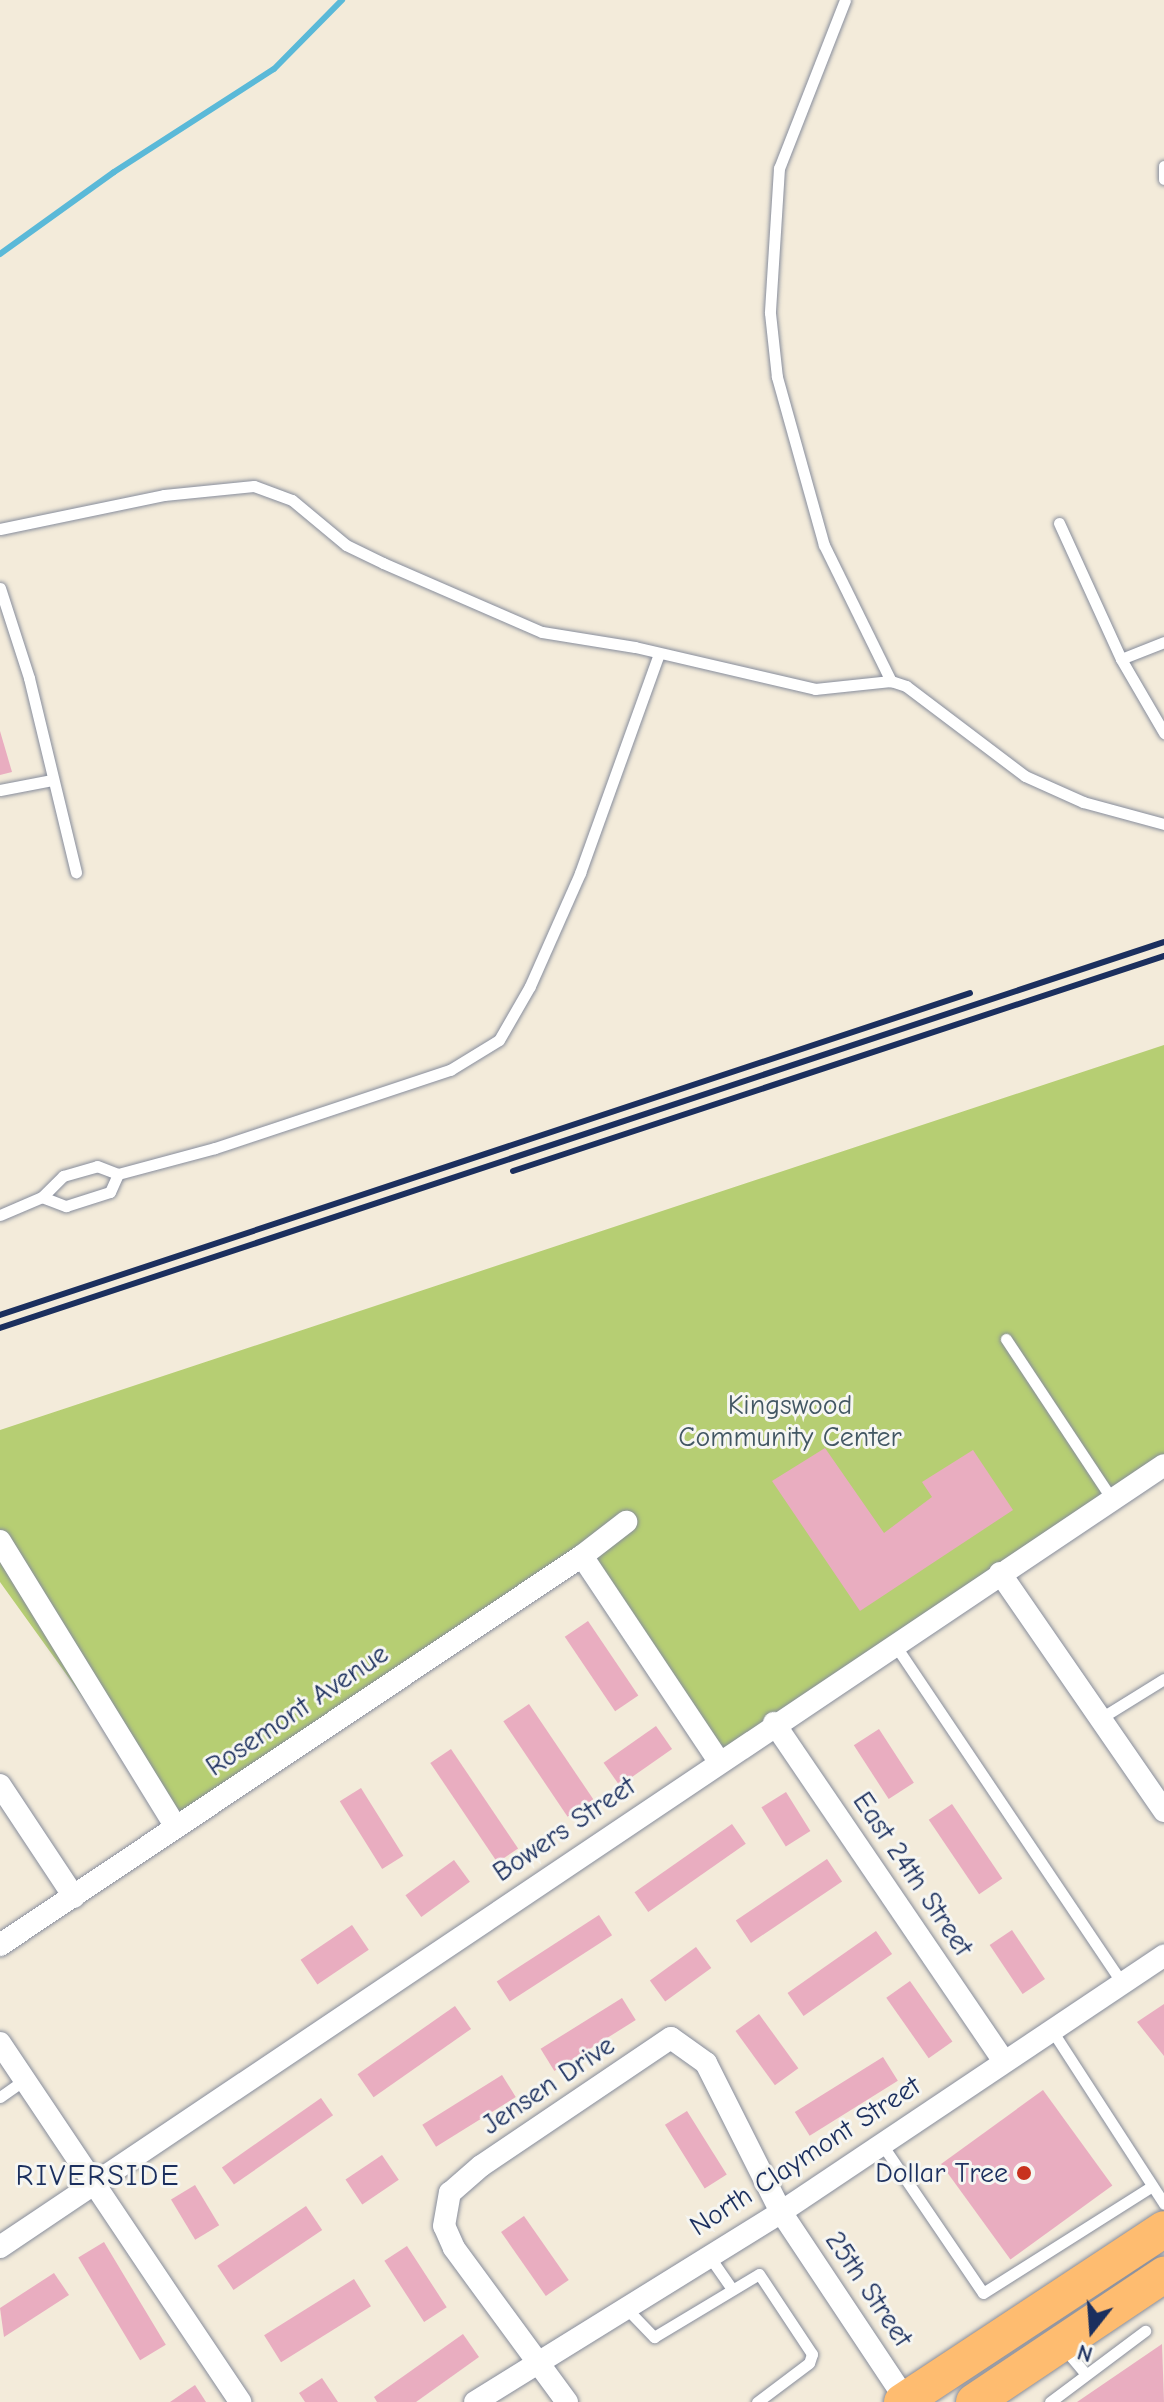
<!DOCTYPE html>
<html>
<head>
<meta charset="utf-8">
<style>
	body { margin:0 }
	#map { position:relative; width:1164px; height:2402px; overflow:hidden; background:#f3ebda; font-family:"Comic Neue",sans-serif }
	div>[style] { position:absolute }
	.green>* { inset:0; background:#b6ce73 }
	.stream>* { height:6px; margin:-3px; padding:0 3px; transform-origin:3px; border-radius:3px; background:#5ab9d8 }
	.building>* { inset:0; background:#e9adc0; transform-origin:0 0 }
	.roads { filter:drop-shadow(0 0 2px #878d9c) drop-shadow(0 0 2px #878d9c) }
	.service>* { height:11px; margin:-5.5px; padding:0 5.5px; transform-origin:5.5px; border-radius:5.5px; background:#fff }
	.minor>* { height:22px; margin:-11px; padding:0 11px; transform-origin:11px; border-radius:11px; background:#fff }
	.primary>* { height:36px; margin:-18px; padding:0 18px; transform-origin:18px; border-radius:18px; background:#febc70 }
	.rail>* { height:6px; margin:-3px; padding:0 3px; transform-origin:3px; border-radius:3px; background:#1b2f5e }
	.dots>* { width:22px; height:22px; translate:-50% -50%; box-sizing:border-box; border:4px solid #f6f6f2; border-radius:50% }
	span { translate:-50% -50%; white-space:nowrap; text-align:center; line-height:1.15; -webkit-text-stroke:6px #f6f6f2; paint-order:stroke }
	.park-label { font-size:28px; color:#425763 }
	.street-label { font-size:28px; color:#1b2f5e }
	.poi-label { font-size:28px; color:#1b2f5e }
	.right { translate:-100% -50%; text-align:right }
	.neighbourhood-label { font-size:30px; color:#1b2f5e; letter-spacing:2px }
	.north { position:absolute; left:1052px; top:2290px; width:80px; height:80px; -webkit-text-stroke:6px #f6f6f2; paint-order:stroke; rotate:197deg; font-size:22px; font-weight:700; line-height:32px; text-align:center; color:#1b2f5e }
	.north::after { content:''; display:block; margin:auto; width:28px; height:36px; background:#1b2f5e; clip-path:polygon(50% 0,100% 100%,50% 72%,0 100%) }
</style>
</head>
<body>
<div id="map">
	<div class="green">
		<i style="clip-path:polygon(1164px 1045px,1164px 1459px,727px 1754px,587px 1552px,176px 1827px,0 1582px,0 1430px)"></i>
	</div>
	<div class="stream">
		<i style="left:0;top:254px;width:140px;rotate:-35.7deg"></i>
		<i style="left:114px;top:172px;width:190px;rotate:-32.8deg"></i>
		<i style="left:274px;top:69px;width:97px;rotate:-45.4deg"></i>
	</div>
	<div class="building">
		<i style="clip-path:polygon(0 731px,12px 772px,0 775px)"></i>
		<i style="clip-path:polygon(825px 1448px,884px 1533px,932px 1497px,922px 1482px,973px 1450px,1013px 1510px,860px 1611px,772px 1481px)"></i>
		<i style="left:588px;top:1621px;width:90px;height:28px;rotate:56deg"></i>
		<i style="left:529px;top:1704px;width:115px;height:31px;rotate:56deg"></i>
		<i style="left:656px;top:1726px;width:28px;height:64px;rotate:55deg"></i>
		<i style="left:879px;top:1729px;width:64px;height:30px;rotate:57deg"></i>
		<i style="left:451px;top:1749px;width:120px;height:25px;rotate:56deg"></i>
		<i style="left:361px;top:1788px;width:80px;height:25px;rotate:58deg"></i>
		<i style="left:786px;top:1792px;width:46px;height:29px;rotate:58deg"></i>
		<i style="left:952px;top:1804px;width:90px;height:28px;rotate:56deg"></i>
		<i style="left:732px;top:1824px;width:24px;height:119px;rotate:55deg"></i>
		<i style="left:827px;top:1859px;width:27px;height:110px;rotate:56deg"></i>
		<i style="left:454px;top:1860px;width:27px;height:60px;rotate:54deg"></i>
		<i style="left:599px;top:1915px;width:24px;height:122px;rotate:57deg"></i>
		<i style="left:352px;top:1925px;width:30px;height:62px;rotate:56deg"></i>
		<i style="left:1012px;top:1930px;width:59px;height:27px;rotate:56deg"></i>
		<i style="left:876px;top:1931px;width:28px;height:108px;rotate:55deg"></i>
		<i style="left:696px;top:1947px;width:26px;height:57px;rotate:54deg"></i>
		<i style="left:910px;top:1981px;width:74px;height:29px;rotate:55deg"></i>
		<i style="left:622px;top:1998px;width:26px;height:96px;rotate:58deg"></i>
		<i style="clip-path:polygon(1164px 2004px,1164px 2056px,1137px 2022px)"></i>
		<i style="left:455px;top:2006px;width:28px;height:119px;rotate:55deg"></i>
		<i style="left:759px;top:2014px;width:67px;height:29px;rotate:54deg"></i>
		<i style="left:883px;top:2057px;width:28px;height:104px;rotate:58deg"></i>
		<i style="left:502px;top:2075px;width:26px;height:94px;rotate:58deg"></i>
		<i style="left:1043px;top:2090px;width:118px;height:126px;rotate:54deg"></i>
		<i style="left:321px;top:2098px;width:21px;height:121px;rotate:55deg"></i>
		<i style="left:687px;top:2111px;width:75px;height:26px;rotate:58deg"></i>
		<i style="left:382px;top:2155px;width:30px;height:44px;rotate:56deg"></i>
		<i style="left:195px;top:2185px;width:47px;height:28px;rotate:59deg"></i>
		<i style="left:306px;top:2206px;width:29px;height:107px;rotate:56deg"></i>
		<i style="left:524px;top:2216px;width:78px;height:28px;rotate:55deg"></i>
		<i style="left:104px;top:2242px;width:120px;height:30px;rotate:59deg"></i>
		<i style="left:407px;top:2246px;width:73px;height:27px;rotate:57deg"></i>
		<i style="clip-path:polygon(54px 2273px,69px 2295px,4px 2337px,0 2308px)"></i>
		<i style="left:354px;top:2279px;width:32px;height:106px;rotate:58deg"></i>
		<i style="clip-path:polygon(463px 2334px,479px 2357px,416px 2402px,377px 2402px,374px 2397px)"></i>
		<i style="clip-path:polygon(1162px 2344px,1164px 2402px,1077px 2402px)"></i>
		<i style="clip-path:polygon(322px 2378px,338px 2402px,305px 2402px,299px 2393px)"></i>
		<i style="clip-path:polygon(195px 2385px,206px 2402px,170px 2402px)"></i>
	</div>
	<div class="roads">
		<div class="service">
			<i style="left:845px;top:0;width:180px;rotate:111.4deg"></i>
			<i style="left:779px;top:168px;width:145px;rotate:93.6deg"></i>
			<i style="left:770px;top:313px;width:64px;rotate:83.8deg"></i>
			<i style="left:777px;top:377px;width:174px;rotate:74.4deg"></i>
			<i style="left:824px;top:545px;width:152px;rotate:63.8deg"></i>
			<i style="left:1164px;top:166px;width:13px;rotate:90deg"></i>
			<i style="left:1059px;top:523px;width:149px;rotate:65.5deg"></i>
			<i style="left:1121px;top:659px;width:46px;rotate:-21.6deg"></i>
			<i style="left:0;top:529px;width:167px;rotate:-11.7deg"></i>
			<i style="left:164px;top:495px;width:90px;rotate:-5.7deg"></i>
			<i style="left:254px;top:486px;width:40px;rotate:20.2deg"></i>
			<i style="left:292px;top:500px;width:70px;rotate:39.8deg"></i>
			<i style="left:346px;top:545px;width:41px;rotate:25.9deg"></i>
			<i style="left:383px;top:563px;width:173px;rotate:23.5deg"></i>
			<i style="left:542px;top:632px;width:94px;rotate:9.2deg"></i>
			<i style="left:635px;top:647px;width:185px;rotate:13.1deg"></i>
			<i style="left:815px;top:689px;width:76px;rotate:-6deg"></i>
			<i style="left:891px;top:681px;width:16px;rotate:18deg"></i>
			<i style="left:906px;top:686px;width:149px;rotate:37.1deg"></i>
			<i style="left:1025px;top:776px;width:64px;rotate:24.1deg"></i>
			<i style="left:1083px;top:802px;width:84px;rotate:15.2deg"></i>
			<i style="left:0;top:588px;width:95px;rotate:72.1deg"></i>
			<i style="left:29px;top:678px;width:200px;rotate:76.4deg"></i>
			<i style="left:1121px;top:659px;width:86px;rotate:59.8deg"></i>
			<i style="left:0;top:790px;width:53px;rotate:-10.9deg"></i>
			<i style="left:42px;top:1197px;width:26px;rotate:21deg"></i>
			<i style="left:66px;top:1206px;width:46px;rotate:-17.7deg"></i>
			<i style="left:110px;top:1192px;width:20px;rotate:-66deg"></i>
			<i style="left:0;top:1215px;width:46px;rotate:-23.2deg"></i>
			<i style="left:42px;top:1197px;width:30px;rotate:-45deg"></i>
			<i style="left:63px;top:1176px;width:35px;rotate:-16deg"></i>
			<i style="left:97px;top:1166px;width:22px;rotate:21deg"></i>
			<i style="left:118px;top:1174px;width:100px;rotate:-15deg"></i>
			<i style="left:215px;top:1148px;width:248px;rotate:-18.4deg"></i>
			<i style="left:450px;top:1070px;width:57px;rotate:-31.5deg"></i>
			<i style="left:499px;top:1040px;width:62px;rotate:-60.1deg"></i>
			<i style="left:530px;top:986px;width:124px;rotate:-66.1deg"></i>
			<i style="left:580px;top:873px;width:233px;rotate:-70.2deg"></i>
			<i style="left:1006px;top:1339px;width:192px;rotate:56.5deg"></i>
			<i style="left:895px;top:1645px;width:407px;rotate:56.1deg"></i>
			<i style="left:1101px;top:1718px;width:74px;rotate:-31.8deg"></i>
			<i style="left:1051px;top:2029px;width:208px;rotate:57.1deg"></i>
			<i style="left:0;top:2097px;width:29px;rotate:-35deg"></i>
			<i style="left:881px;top:2143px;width:181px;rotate:55.8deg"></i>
			<i style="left:983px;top:2293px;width:200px;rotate:-32.3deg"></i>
			<i style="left:709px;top:2256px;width:40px;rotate:55.1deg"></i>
			<i style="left:625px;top:2307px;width:42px;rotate:46deg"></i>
			<i style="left:654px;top:2337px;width:122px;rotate:-31deg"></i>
			<i style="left:759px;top:2274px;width:96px;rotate:56.5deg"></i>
			<i style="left:812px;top:2354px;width:9px;rotate:108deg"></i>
			<i style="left:809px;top:2363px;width:65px;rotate:143.1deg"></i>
			<i style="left:1063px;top:2347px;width:35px;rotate:50deg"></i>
			<i style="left:1050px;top:2402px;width:119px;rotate:-36.8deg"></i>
		</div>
		<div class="minor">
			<i style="left:0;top:1541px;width:336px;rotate:58.4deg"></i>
			<i style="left:582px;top:1556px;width:245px;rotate:56.3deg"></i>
			<i style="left:1000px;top:1573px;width:289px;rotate:55.4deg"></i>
			<i style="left:774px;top:1723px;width:407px;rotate:55.8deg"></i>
			<i style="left:0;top:1785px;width:134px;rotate:56.5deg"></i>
			<i style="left:0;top:1945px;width:700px;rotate:-33.76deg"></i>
			<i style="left:582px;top:1556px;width:56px;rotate:-37.7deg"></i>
			<i style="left:0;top:2043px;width:432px;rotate:56.2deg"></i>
			<i style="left:0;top:2247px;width:1402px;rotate:-33.89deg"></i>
			<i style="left:475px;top:2402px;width:360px;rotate:-31.8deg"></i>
			<i style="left:781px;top:2212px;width:461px;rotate:-33.8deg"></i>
			<i style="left:567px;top:2402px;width:191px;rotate:-126.3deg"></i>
			<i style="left:454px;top:2248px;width:24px;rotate:-114deg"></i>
			<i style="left:444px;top:2226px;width:34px;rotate:-80deg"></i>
			<i style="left:450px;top:2193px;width:41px;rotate:-41.1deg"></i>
			<i style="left:481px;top:2166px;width:229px;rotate:-34deg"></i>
			<i style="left:671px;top:2038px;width:43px;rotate:35.5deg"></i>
			<i style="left:706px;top:2063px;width:167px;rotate:63.3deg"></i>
			<i style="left:781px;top:2212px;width:226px;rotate:56.4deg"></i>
		</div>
		<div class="primary">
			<i style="left:902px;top:2402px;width:314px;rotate:-33.4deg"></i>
			<i style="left:974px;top:2402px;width:229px;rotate:-33.8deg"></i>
		</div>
	</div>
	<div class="rail">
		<i style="left:513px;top:1171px;width:686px;rotate:-18.28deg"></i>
		<i style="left:0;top:1315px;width:1022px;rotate:-18.36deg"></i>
		<i style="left:0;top:1328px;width:1226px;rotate:-18.35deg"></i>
	</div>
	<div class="dots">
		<i style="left:1024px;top:2173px;background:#c8321e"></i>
	</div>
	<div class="park-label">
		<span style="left:790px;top:1421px">Kingswood<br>Community Center</span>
	</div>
	<div class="street-label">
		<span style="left:297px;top:1710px;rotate:-34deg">Rosemont Avenue</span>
		<span style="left:564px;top:1829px;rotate:-34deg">Bowers Street</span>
		<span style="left:913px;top:1874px;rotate:56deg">East 24th Street</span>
		<span style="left:548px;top:2085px;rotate:-34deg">Jensen Drive</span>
		<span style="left:805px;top:2156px;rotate:-33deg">North Claymont Street</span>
		<span style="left:869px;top:2289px;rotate:56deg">25th Street</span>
	</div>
	<div class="poi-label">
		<span class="right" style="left:1008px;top:2173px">Dollar Tree</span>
	</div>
	<div class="neighbourhood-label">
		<span style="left:98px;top:2176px">RIVERSIDE</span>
	</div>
	<div class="north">N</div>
</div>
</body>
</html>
